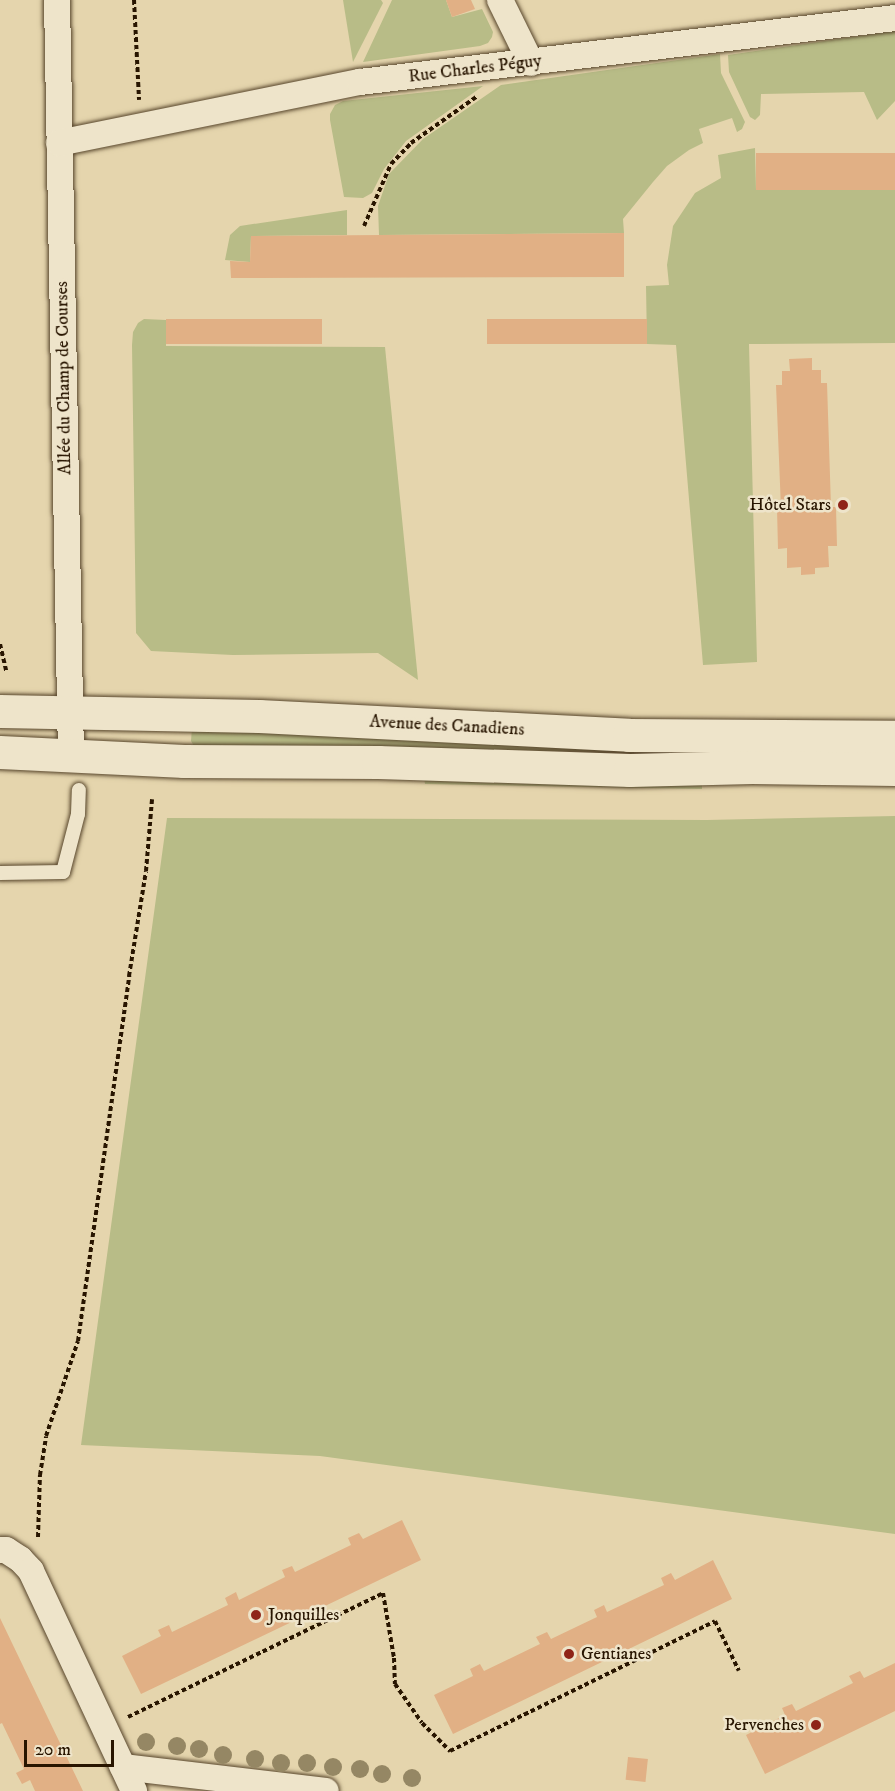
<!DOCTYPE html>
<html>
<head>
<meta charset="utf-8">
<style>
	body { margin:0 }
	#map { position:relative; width:895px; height:1791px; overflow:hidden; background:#e5d5ad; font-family:"IM FELL DW Pica",serif }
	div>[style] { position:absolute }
	.green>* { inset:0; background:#b8bc87 }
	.building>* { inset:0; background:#e1b085; transform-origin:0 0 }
	.path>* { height:4px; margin-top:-2px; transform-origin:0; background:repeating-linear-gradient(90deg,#281500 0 4.5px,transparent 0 7.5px) }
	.roads { filter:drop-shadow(0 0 2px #57452b) drop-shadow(0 0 2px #57452b) }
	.lane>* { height:14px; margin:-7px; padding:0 7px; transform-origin:7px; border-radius:7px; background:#eee4ca }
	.street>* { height:26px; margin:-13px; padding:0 13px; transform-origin:13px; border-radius:13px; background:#eee4ca }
	.secondary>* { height:33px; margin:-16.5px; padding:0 16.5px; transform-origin:16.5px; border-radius:16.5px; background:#eee4ca }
	.trees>* { width:18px; height:18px; margin:-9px; border-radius:50%; background:#958764 }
	.dots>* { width:16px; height:16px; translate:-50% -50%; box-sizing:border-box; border:3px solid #eee4ca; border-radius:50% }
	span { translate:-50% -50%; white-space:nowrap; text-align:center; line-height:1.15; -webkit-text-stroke:5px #eee4ca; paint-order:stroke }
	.street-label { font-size:18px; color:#281500 }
	.poi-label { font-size:18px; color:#281500 }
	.right { translate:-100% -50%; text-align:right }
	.left { translate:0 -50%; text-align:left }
	.scale { position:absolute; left:24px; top:1740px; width:90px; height:27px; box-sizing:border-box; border:3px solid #281500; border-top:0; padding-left:8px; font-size:18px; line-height:21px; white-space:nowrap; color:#281500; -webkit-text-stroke:4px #eee4ca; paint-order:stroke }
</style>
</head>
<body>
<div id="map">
	<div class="green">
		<i style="clip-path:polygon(343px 0,381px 0,383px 3px,353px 62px)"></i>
		<i style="clip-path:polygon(392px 0,446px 0,452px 17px,482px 9px,493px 32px,492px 37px,488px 43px,480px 46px,363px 62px)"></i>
		<i style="clip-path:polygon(895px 31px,895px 101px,877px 120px,864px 92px,761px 94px,760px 115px,755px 120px,750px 117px,729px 72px,728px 55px)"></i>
		<i style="clip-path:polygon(720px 54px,721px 73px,745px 122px,742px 129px,737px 132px,732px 118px,699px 129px,703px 143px,689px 150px,667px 166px,653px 182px,623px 219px,624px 233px,379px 235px,378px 206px,389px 174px,423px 139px,501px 85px)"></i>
		<i style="clip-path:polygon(483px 86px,406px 141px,384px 169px,372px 193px,363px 198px,344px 197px,330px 120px,330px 114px,335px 105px,343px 101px)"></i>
		<i style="clip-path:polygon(755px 148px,756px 190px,895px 189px,895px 343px,749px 344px,757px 662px,703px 665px,676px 345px,647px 344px,646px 286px,669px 285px,667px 265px,673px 226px,695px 193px,721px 178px,718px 155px)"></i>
		<i style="clip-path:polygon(347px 210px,347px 235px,251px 236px,250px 262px,225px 260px,230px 235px,240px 226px)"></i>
		<i style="clip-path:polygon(144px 319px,166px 320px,166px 346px,385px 347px,418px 680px,378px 653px,233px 655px,151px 651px,136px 633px,132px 345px,133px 332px,138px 323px)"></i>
		<i style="clip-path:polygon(192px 728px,634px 749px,632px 752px,194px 746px,191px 741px)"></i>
		<i style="clip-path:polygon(424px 778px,702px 781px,702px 789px,425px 784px)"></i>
		<i style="clip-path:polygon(895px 816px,895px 1534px,320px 1456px,81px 1445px,167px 818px,707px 820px)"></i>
	</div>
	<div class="building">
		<i style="clip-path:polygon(446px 0,471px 0,475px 9px,452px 17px)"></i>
		<i style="left:756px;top:153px;width:139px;height:37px"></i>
		<i style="clip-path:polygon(624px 233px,624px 277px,231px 278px,230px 261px,250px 262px,251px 236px)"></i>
		<i style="left:322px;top:319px;width:25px;height:156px;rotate:90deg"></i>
		<i style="left:487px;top:319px;width:160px;height:25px"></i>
		<i style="clip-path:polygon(812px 358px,812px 370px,821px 370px,821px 383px,827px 383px,831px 507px,836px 507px,837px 546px,828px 546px,829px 567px,815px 568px,815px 574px,801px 575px,801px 567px,787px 568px,787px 548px,778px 549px,777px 509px,781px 509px,776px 385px,782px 385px,782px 371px,790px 371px,789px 359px)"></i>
		<i style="clip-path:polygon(402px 1520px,421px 1560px,141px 1694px,122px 1656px,161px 1636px,158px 1630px,169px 1625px,172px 1632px,228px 1605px,225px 1598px,236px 1592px,239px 1600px,285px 1577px,282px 1570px,292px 1566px,295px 1572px,351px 1545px,348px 1538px,359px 1533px,363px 1539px)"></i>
		<i style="clip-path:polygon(713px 1560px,732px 1599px,453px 1734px,434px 1695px,473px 1676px,470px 1669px,480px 1664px,484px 1671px,540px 1644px,536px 1637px,547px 1632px,551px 1639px,597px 1617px,594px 1610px,604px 1605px,607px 1612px,664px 1585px,661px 1578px,671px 1573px,675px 1580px)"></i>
		<i style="clip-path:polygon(0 1618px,83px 1791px,35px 1791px,30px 1780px,22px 1784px,16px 1773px,24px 1769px,2px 1723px,0 1724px)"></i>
		<i style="clip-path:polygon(895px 1663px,895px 1711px,765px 1774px,746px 1735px,785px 1715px,782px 1708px,792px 1704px,796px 1711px,853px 1683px,849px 1676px,860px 1671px,864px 1678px)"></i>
		<i style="left:628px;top:1757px;width:20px;height:23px;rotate:6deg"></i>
	</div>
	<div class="path">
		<i style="left:134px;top:0;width:100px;rotate:87.1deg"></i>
		<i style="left:364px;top:226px;width:68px;rotate:-66.5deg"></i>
		<i style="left:391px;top:164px;width:29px;rotate:-46deg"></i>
		<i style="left:411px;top:143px;width:80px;rotate:-35.3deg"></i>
		<i style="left:0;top:644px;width:28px;rotate:77deg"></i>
		<i style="left:38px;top:1537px;width:62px;rotate:-88.2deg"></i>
		<i style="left:40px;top:1475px;width:39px;rotate:-81deg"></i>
		<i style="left:46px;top:1436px;width:100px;rotate:-71.4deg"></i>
		<i style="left:78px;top:1341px;width:369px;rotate:-82deg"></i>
		<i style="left:129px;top:976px;width:106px;rotate:-80.8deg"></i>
		<i style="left:146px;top:871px;width:72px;rotate:-85.2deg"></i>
		<i style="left:128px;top:1717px;width:284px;rotate:-25.9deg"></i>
		<i style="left:383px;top:1593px;width:66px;rotate:80.4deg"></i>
		<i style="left:394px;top:1658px;width:26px;rotate:88deg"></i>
		<i style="left:395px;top:1684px;width:47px;rotate:55.3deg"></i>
		<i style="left:422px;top:1723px;width:40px;rotate:45deg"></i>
		<i style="left:450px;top:1751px;width:295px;rotate:-26.1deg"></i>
		<i style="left:715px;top:1621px;width:55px;rotate:64.4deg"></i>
	</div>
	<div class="roads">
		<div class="lane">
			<i style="left:0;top:873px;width:63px;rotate:-0.9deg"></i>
			<i style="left:63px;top:872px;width:60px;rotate:-75.5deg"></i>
			<i style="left:78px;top:814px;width:24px;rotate:-88deg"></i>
		</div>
		<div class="street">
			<i style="left:57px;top:0;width:756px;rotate:88.94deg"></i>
			<i style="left:500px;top:0;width:70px;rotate:63.8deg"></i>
			<i style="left:59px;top:143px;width:307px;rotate:-11.5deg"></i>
			<i style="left:360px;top:82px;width:539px;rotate:-6.82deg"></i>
			<i style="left:0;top:1550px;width:6px"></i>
			<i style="left:6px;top:1550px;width:17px;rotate:33deg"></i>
			<i style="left:20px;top:1559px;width:16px;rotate:47deg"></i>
			<i style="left:31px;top:1571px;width:243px;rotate:64.9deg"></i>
			<i style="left:123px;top:1767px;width:204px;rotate:6.7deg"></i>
		</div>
		<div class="secondary">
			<i style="left:0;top:711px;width:259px;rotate:1.1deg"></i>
			<i style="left:259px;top:716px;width:370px;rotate:2.9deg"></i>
			<i style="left:629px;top:735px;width:266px;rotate:0.4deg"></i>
			<i style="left:0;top:752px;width:184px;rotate:2.8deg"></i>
			<i style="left:184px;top:761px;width:194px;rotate:0.3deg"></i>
			<i style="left:378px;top:762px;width:252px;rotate:1.8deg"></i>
			<i style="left:630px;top:770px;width:122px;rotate:-1.4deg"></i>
			<i style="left:752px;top:767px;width:143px;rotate:0.8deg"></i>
		</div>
	</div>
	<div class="trees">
		<i style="left:146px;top:1742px"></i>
		<i style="left:177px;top:1746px"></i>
		<i style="left:199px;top:1749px"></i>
		<i style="left:223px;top:1755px"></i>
		<i style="left:255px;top:1759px"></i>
		<i style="left:281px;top:1763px"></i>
		<i style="left:307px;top:1763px"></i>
		<i style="left:333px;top:1767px"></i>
		<i style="left:360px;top:1769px"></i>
		<i style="left:382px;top:1774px"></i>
		<i style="left:412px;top:1778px"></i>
	</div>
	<div class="dots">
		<i style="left:843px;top:505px;background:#8f2418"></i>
		<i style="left:256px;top:1615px;background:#8f2418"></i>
		<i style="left:569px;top:1654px;background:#8f2418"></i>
		<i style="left:816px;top:1725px;background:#8f2418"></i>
	</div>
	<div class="street-label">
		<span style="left:475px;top:69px;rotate:-7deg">Rue Charles Péguy</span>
		<span style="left:64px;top:378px;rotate:-91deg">Allée du Champ de Courses</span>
		<span style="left:447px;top:726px;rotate:3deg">Avenue des Canadiens</span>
	</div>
	<div class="poi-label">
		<span class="right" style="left:831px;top:505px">Hôtel Stars</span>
		<span class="left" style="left:268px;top:1615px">Jonquilles</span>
		<span class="left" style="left:581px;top:1654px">Gentianes</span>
		<span class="right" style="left:804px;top:1725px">Pervenches</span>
	</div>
	<div class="scale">20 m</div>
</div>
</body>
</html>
